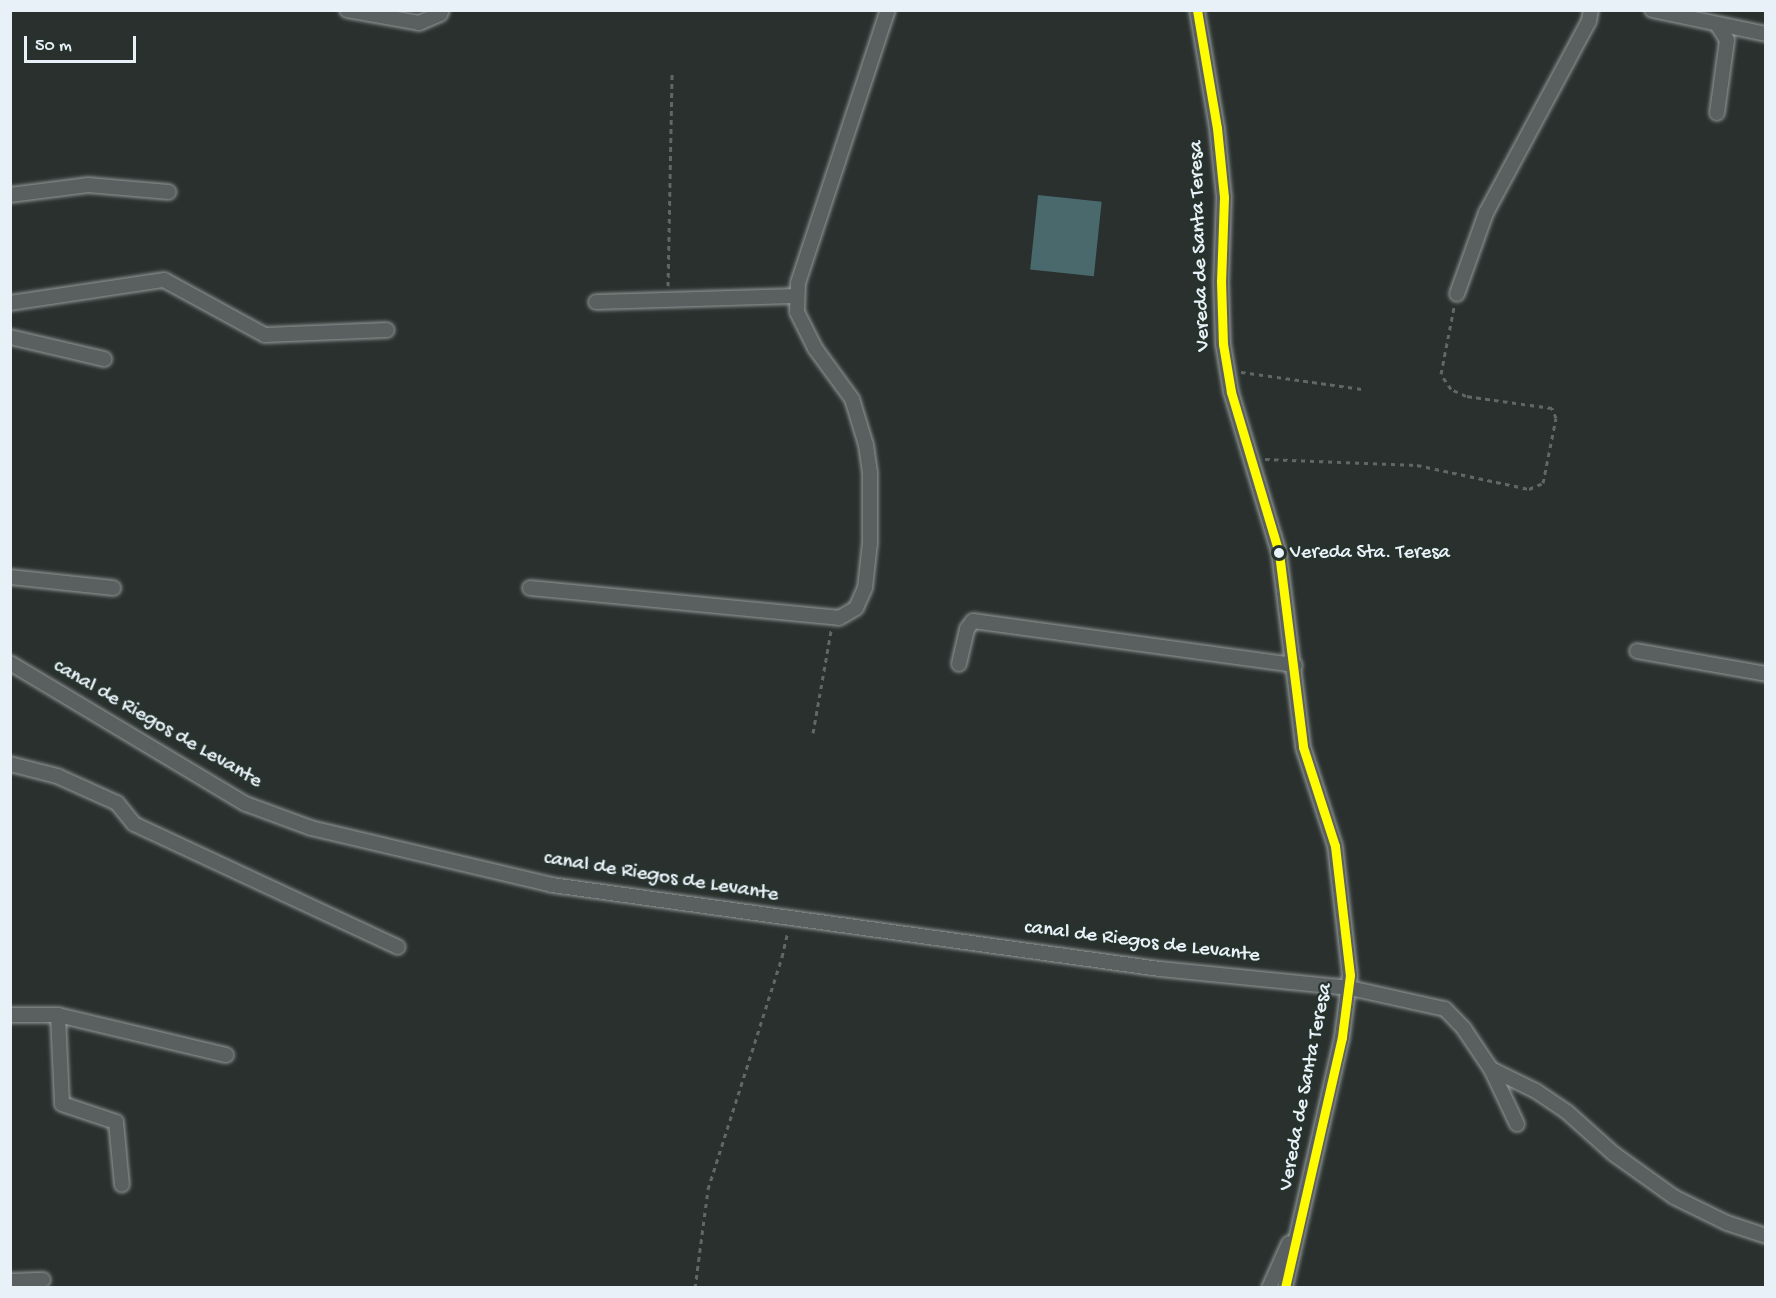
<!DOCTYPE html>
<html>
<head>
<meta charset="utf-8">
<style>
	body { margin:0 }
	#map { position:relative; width:1776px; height:1298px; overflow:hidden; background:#29302d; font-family:"Gochi Hand",sans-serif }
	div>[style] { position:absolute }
	.water>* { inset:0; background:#49696c; transform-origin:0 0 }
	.path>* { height:3px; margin-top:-1.5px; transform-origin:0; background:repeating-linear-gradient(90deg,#626665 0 4.5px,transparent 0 9px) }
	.roads { filter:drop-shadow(0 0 2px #959a9a) drop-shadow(0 0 2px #959a9a) }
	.minor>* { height:14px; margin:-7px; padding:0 7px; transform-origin:7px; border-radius:7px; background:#5a6060 }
	.bus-1>* { height:9px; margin:-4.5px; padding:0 4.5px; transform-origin:4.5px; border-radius:4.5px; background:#fffb01 }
	.dots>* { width:16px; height:16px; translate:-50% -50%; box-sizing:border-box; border:3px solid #26332d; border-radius:50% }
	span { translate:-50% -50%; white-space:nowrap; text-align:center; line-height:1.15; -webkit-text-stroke:4.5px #26332d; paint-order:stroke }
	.bus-label { font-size:20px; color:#e8f1f8 }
	.left { translate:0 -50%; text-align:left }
	.street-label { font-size:21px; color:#e8f1f8 }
	.frame { position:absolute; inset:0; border:12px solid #e8f1f8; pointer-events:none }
	.scale { position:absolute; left:24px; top:36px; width:112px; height:27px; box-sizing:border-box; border:3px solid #e8f1f8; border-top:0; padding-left:8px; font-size:18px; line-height:21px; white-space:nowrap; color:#e8f1f8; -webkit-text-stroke:4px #26332d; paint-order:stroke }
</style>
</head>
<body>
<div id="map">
	<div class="water">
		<i style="left:1038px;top:195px;width:64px;height:75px;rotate:6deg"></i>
	</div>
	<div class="path">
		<i style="left:668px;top:286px;width:215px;rotate:-88.9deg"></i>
		<i style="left:1241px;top:372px;width:122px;rotate:8deg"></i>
		<i style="left:1265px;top:459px;width:152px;rotate:2.3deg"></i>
		<i style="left:1417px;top:465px;width:115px;rotate:12.1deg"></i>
		<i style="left:1529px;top:489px;width:15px;rotate:-23deg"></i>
		<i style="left:1543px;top:483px;width:66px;rotate:-78.7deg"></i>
		<i style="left:1556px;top:418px;width:11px;rotate:-112deg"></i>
		<i style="left:1552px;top:408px;width:87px;rotate:-172.1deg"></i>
		<i style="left:1466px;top:396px;width:17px;rotate:-155deg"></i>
		<i style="left:1451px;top:389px;width:18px;rotate:-124deg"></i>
		<i style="left:1441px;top:374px;width:68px;rotate:-79deg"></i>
		<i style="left:813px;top:733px;width:104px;rotate:-80deg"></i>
		<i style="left:695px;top:1288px;width:100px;rotate:-82.5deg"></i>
		<i style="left:708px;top:1189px;width:244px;rotate:-72.3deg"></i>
		<i style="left:782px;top:957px;width:26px;rotate:-77deg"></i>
	</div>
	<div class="roads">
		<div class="minor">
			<i style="left:347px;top:10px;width:73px;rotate:10.2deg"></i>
			<i style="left:419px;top:23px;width:23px;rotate:-23deg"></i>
			<i style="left:440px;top:14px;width:4px;rotate:-63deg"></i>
			<i style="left:1197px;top:10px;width:120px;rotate:80.4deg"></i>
			<i style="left:1217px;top:128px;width:69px;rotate:84.2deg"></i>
			<i style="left:1224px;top:197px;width:84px;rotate:92deg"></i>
			<i style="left:1221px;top:281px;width:63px;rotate:88.2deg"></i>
			<i style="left:1223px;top:344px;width:49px;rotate:80.5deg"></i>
			<i style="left:1231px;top:392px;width:168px;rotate:73.4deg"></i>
			<i style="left:1279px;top:553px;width:195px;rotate:82.9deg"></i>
			<i style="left:1303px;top:747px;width:104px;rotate:72.1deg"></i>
			<i style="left:1335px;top:846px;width:130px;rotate:83.4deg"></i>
			<i style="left:1350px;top:975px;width:63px;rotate:97.4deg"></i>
			<i style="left:1342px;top:1037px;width:257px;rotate:102.8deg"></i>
			<i style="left:1652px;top:10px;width:116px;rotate:11.9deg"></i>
			<i style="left:1717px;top:113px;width:74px;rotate:-82.2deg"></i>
			<i style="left:1727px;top:40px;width:17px;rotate:-123deg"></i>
			<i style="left:10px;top:195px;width:79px;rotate:-7.3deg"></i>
			<i style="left:88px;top:185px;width:81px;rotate:4.9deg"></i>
			<i style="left:1457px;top:294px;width:86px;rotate:-70.3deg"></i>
			<i style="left:1486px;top:213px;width:218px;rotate:-61.8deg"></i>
			<i style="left:1589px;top:21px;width:11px;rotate:-80deg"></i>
			<i style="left:596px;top:302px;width:201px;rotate:-1.7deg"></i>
			<i style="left:10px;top:303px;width:156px;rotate:-8.5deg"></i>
			<i style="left:164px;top:280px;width:115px;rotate:28.6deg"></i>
			<i style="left:265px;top:335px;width:122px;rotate:-2.3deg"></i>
			<i style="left:10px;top:337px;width:97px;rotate:13.2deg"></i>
			<i style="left:10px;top:577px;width:104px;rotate:6.1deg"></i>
			<i style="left:530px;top:588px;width:310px;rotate:5.5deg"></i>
			<i style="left:839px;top:618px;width:20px;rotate:-30deg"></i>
			<i style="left:856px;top:608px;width:22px;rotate:-66deg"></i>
			<i style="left:865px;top:588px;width:45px;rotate:-83.7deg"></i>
			<i style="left:870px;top:543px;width:70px;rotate:-90deg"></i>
			<i style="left:870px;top:473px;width:28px;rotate:-98deg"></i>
			<i style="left:866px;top:445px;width:48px;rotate:-106.9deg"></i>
			<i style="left:852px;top:399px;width:63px;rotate:-126deg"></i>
			<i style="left:815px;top:348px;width:40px;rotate:-116.6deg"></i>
			<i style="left:797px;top:312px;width:29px;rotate:-88deg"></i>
			<i style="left:798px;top:283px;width:287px;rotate:-71.8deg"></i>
			<i style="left:1637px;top:651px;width:131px;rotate:10.1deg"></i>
			<i style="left:10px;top:663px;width:275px;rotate:30.9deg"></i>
			<i style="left:246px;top:804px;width:69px;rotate:20.3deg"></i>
			<i style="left:311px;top:828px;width:248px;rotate:13.3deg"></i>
			<i style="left:552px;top:885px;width:614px;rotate:7.87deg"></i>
			<i style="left:1160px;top:969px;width:191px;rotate:5.7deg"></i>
			<i style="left:1350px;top:988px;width:97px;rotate:12.5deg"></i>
			<i style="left:1445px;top:1009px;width:28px;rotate:46deg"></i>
			<i style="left:1464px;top:1029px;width:48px;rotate:56deg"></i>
			<i style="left:1491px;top:1069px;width:50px;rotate:26.1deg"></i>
			<i style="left:1536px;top:1091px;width:37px;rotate:34deg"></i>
			<i style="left:1567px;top:1112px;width:63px;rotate:41.8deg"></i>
			<i style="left:1614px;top:1154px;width:74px;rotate:35.6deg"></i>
			<i style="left:1674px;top:1197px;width:59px;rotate:26.1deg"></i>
			<i style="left:1727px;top:1223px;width:41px;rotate:18.4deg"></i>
			<i style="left:959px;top:664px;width:36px;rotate:-77deg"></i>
			<i style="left:967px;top:629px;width:10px;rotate:-53deg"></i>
			<i style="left:973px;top:621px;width:325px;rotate:7.8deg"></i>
			<i style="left:10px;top:764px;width:49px;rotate:14.3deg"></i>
			<i style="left:57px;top:776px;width:66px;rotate:24.2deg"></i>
			<i style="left:117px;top:803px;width:27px;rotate:51deg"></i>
			<i style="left:134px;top:824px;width:291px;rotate:25deg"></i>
			<i style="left:10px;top:1015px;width:48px"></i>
			<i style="left:58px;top:1015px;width:173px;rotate:13.4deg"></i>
			<i style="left:58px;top:1015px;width:89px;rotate:87.4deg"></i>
			<i style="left:62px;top:1104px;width:57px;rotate:18.4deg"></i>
			<i style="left:116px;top:1122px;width:63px;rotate:84.6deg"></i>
			<i style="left:1491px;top:1069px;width:61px;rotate:64.7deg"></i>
			<i style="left:10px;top:1281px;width:33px;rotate:-2deg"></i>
			<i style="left:1269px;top:1288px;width:49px;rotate:-66deg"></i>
		</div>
	</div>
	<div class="bus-1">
		<i style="left:1197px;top:10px;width:120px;rotate:80.4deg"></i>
		<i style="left:1217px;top:128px;width:69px;rotate:84.2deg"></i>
		<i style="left:1224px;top:197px;width:84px;rotate:92deg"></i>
		<i style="left:1221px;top:281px;width:63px;rotate:88.2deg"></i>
		<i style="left:1223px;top:344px;width:49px;rotate:80.5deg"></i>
		<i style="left:1231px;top:392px;width:168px;rotate:73.4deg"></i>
		<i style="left:1279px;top:553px;width:195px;rotate:82.9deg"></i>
		<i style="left:1303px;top:747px;width:104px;rotate:72.1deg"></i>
		<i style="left:1335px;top:846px;width:130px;rotate:83.4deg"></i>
		<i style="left:1350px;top:975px;width:63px;rotate:97.4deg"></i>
		<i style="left:1342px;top:1037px;width:257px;rotate:102.8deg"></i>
	</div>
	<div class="dots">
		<i style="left:1279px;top:553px;background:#e8f1f8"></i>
	</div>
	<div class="bus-label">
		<span class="left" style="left:1290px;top:553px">Vereda Sta. Teresa</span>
	</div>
	<div class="street-label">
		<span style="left:1201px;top:246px;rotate:-92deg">Vereda de Santa Teresa</span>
		<span style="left:157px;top:725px;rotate:30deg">canal de Riegos de Levante</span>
		<span style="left:661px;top:878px;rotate:9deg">canal de Riegos de Levante</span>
		<span style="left:1142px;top:943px;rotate:7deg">canal de Riegos de Levante</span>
		<span style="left:1307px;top:1087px;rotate:-79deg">Vereda de Santa Teresa</span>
	</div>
	<div class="frame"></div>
	<div class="scale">50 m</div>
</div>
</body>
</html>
